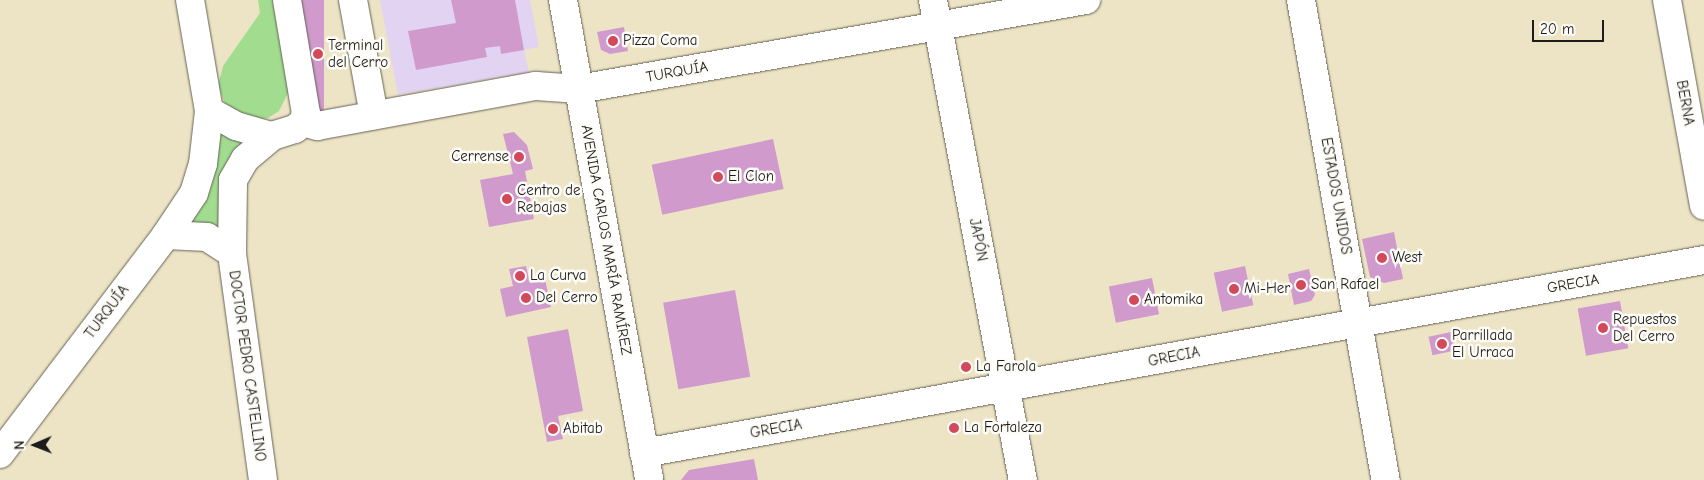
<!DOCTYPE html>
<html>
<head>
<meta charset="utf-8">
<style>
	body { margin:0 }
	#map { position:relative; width:1704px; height:480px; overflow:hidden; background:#ede4c5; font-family:"Comic Neue",sans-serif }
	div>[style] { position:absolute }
	.built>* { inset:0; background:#e3d3f2 }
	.green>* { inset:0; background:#a2dd8f }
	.building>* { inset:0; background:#d19acc; transform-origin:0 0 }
	.roads { filter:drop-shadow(0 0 1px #656257) drop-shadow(0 0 1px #656257) }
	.minor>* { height:28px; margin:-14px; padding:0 14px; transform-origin:14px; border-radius:14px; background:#fff }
	.major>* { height:28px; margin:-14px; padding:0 14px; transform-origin:14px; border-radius:14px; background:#fff }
	.dots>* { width:14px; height:14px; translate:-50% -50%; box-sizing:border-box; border:2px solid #fdfcf7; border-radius:50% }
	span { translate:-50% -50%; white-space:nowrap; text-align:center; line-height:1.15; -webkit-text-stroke:5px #fdfcf7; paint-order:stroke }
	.poi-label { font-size:15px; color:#1c1c1c }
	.left { translate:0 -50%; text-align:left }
	.right { translate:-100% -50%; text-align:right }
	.street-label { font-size:15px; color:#1c1c1c }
	.north { position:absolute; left:10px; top:420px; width:50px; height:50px; -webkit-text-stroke:4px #fdfcf7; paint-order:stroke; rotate:269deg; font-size:14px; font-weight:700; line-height:20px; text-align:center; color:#1c1c1c }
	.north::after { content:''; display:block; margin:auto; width:18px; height:22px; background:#1c1c1c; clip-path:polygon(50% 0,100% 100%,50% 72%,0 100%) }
	.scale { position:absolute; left:1532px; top:20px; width:72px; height:22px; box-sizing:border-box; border:2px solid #1c1c1c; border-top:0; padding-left:6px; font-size:15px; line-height:18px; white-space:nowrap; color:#1c1c1c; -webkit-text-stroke:4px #fdfcf7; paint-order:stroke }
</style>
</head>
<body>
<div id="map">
	<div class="built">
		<i style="clip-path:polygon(380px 0,530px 0,539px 47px,524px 50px,529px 72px,398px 95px)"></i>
	</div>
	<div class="green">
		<i style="clip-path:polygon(258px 0,276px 0,290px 89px,279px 111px,268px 118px,251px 120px,226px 106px,218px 86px,223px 66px,260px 13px)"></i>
		<i style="clip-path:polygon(217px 130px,242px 142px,225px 167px,220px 230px,217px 231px,190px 220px,215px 173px)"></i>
	</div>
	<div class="building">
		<i style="left:293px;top:0;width:31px;height:115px"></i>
		<i style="clip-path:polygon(451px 0,515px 0,524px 50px,501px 54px,500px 46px,485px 48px,487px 57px,416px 70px,408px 31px,456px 23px)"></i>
		<i style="clip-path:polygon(624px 27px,628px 51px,610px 54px,601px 50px,597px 32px)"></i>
		<i style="clip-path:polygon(514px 132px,527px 145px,533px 169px,525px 171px,534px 219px,489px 227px,480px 180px,513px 174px,503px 134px)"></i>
		<i style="left:773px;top:139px;width:51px;height:124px;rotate:78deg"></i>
		<i style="clip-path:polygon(1394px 232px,1403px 279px,1384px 283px,1370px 277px,1362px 239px)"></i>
		<i style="clip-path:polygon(526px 266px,530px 283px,545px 279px,551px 307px,506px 317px,500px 289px,513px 286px,509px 269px)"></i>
		<i style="left:1245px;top:266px;width:40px;height:32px;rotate:78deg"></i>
		<i style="clip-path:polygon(1309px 269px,1315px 295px,1311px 301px,1294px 305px,1288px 274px)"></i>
		<i style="left:1152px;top:278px;width:37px;height:44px;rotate:79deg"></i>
		<i style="left:735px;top:290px;width:88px;height:73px;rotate:80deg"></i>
		<i style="left:1620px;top:301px;width:48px;height:43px;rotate:80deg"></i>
		<i style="clip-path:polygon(568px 329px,583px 411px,558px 416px,563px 439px,547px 442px,527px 337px)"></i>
		<i style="left:1451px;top:332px;width:19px;height:23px;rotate:78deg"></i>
		<i style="clip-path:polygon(754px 459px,758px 480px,681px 480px,689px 470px)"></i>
	</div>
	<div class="roads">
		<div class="minor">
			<i style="left:287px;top:0;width:115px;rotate:80.5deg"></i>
			<i style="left:306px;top:113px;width:9px;rotate:108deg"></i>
			<i style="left:353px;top:0;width:117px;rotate:79.7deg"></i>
			<i style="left:933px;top:0;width:488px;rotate:79.4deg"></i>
			<i style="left:1301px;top:0;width:487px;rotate:80deg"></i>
			<i style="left:1667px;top:0;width:209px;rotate:79.8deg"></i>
			<i style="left:209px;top:111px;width:31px;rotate:29deg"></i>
			<i style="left:236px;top:126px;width:37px;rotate:16deg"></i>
			<i style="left:303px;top:122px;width:15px;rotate:16deg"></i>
			<i style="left:317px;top:126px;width:223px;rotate:-10.4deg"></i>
			<i style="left:536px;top:86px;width:43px;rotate:4deg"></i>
			<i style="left:579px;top:89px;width:515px;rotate:-9.96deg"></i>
			<i style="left:166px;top:235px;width:41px;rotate:2.8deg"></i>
			<i style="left:207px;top:237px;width:30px;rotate:33deg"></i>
			<i style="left:644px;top:453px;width:1077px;rotate:-10.32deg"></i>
			<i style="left:0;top:454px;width:275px;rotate:-52.8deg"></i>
			<i style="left:166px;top:235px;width:50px;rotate:-56.3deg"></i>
			<i style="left:194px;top:193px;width:30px;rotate:-73deg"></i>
			<i style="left:203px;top:164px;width:53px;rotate:-83.5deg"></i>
			<i style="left:209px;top:111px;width:113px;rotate:-99.7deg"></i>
			<i style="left:263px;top:480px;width:229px;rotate:-97.8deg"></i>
			<i style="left:232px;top:253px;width:73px;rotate:-89.2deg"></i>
			<i style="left:233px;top:180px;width:24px;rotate:-60deg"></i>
			<i style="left:245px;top:159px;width:35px;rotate:-40deg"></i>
			<i style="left:272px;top:136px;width:24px;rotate:-17deg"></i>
			<i style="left:295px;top:129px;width:11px;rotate:-41deg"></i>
		</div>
		<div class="major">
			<i style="left:563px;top:0;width:488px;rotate:79.8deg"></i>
		</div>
	</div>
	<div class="dots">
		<i style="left:613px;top:41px;background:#d1495b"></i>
		<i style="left:318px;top:54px;background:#d1495b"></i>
		<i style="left:519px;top:157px;background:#d1495b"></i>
		<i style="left:718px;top:177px;background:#d1495b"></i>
		<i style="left:507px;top:199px;background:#d1495b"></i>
		<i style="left:1382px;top:258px;background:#d1495b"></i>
		<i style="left:520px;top:276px;background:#d1495b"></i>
		<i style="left:1301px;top:285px;background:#d1495b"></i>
		<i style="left:1234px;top:289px;background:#d1495b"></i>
		<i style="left:526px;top:298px;background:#d1495b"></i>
		<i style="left:1134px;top:300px;background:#d1495b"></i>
		<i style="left:1603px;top:328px;background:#d1495b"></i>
		<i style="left:1442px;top:344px;background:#d1495b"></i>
		<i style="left:966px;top:367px;background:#d1495b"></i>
		<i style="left:954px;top:428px;background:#d1495b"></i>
		<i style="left:553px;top:429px;background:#d1495b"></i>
	</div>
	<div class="poi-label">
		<span class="left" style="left:623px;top:41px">Pizza Coma</span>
		<span class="left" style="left:328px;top:54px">Terminal<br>del Cerro</span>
		<span class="right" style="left:509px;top:157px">Cerrense</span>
		<span class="left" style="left:728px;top:177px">El Clon</span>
		<span class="left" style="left:517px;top:199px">Centro de<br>Rebajas</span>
		<span class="left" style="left:1392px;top:258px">West</span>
		<span class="left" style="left:530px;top:276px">La Curva</span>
		<span class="left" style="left:1311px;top:285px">San Rafael</span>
		<span class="left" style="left:1244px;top:289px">Mi-Her</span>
		<span class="left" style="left:536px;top:298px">Del Cerro</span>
		<span class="left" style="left:1144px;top:300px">Antomika</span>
		<span class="left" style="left:1613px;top:328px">Repuestos<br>Del Cerro</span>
		<span class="left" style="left:1452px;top:344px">Parrillada<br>El Urraca</span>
		<span class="left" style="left:976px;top:367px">La Farola</span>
		<span class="left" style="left:964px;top:428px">La Fortaleza</span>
		<span class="left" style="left:563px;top:429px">Abitab</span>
	</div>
	<div class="street-label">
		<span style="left:677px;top:72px;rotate:-10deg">TURQUÍA</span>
		<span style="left:1685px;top:103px;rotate:80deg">BERNA</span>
		<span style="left:1336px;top:196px;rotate:80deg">ESTADOS UNIDOS</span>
		<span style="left:606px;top:240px;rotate:80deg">AVENIDA CARLOS MARÍA RAMÍREZ</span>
		<span style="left:978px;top:240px;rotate:79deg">JAPÓN</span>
		<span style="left:1573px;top:284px;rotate:-10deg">GRECIA</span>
		<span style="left:107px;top:312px;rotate:-53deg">TURQUÍA</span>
		<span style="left:1174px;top:357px;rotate:-11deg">GRECIA</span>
		<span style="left:247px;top:366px;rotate:82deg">DOCTOR PEDRO CASTELLINO</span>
		<span style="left:776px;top:429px;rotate:-10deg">GRECIA</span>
	</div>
	<div class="north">N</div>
	<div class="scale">20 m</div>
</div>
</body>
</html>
